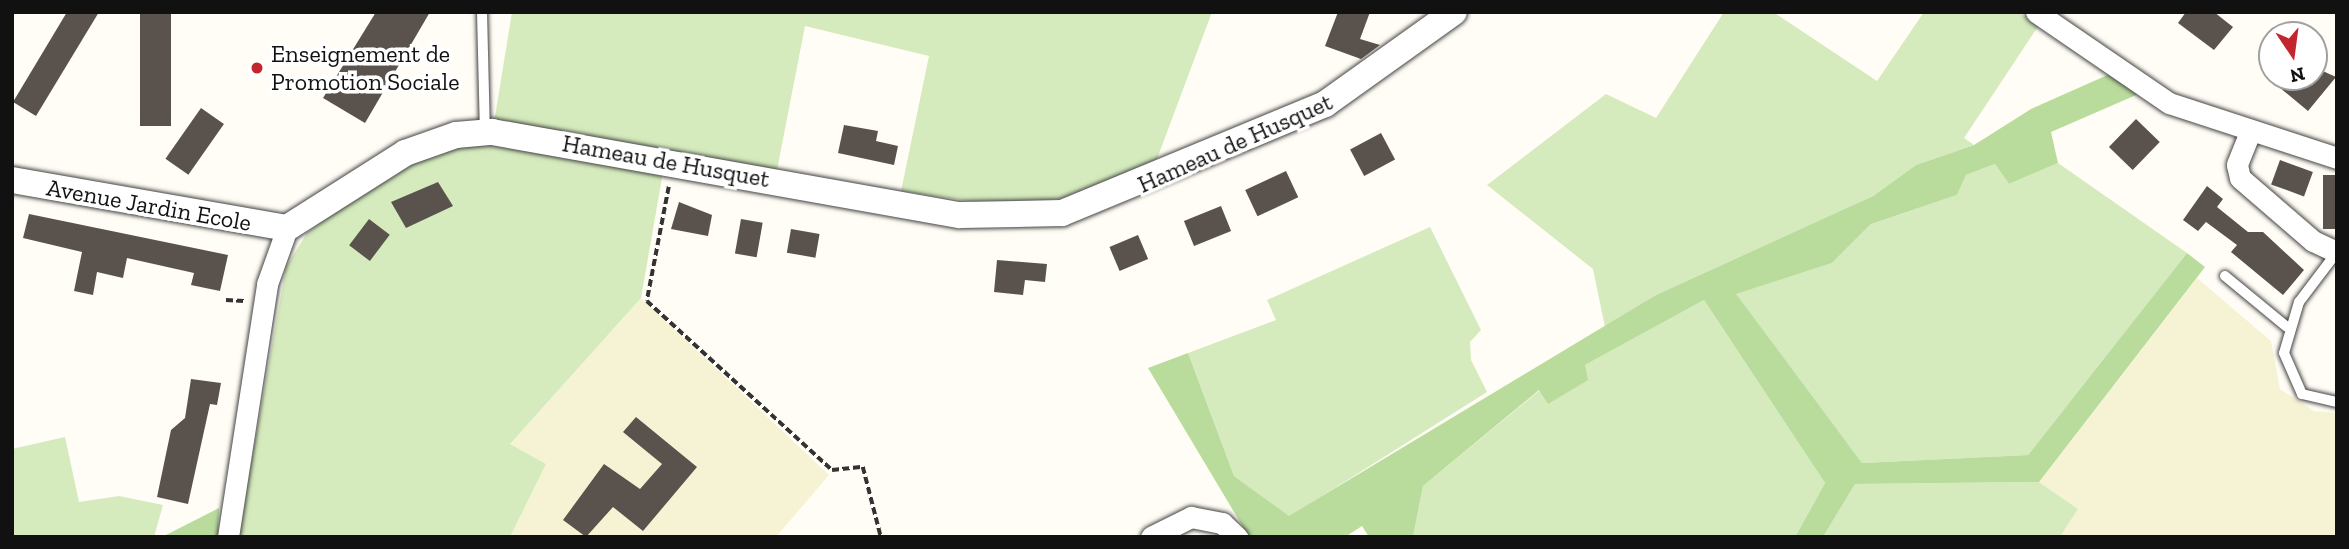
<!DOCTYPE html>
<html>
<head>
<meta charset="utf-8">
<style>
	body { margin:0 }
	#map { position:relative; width:2349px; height:549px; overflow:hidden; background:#fffdf5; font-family:"Zilla Slab",serif }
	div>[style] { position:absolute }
	.farmland>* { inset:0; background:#f6f3d4 }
	.green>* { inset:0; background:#d5ebbd }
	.forest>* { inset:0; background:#b9dc9c }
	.building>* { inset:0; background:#5a524d; transform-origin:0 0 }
	.path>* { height:3.5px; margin-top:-1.75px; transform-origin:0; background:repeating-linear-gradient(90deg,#333 0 7px,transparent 0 10.5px) }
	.roads { filter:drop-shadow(0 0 2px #444) drop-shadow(0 0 2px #444) }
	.service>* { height:10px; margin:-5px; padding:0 5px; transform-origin:5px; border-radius:5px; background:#fff }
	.minor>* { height:21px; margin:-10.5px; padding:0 10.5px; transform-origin:10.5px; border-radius:10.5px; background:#fff }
	.tertiary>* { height:26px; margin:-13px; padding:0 13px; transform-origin:13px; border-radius:13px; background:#fff }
	.dots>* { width:19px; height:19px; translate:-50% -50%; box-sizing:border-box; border:4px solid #fff; border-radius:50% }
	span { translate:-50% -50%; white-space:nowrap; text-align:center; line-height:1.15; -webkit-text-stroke:7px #fff; paint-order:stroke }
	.poi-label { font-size:24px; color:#111 }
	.left { translate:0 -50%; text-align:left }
	.street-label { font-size:24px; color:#111 }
	.frame { position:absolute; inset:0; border:14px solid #111; pointer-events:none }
	.north { position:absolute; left:2258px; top:21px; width:70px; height:70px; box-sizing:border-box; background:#fff; border:2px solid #a0a0a0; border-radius:50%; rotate:167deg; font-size:19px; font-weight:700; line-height:28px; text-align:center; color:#111 }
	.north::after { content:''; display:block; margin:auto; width:24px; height:32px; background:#c4262e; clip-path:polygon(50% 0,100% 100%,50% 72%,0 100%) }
</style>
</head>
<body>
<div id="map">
	<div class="farmland">
		<i style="clip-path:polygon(2197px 278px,2271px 341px,2280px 389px,2314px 411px,2337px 413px,2337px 537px,2060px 537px,2078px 509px,2039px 482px)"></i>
		<i style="clip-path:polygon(641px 298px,829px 475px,776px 537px,510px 537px,546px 464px,510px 444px)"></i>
	</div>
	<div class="green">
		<i style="clip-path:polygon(512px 12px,1212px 12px,1154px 167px,1076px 197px,997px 205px,901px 191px,929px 56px,805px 26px,777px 170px,494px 123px)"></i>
		<i style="clip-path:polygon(1724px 12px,1773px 12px,1877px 81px,1924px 12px,2018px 12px,2039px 25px,1964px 138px,1974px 145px,1916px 165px,1873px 196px,1656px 295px,1605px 327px,1593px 269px,1487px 185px,1606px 94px,1656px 118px)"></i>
		<i style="clip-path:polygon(490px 141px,663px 172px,641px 298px,510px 444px,546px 464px,510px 537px,238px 537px,286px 267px,307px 233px,360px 193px,431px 150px)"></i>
		<i style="clip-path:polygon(2058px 163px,2187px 253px,2028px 455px,1862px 463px,1735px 294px,1832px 263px,1871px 224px,1957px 195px,1966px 175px,1995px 164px,2009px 184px)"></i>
		<i style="clip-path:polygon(1430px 227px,1481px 330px,1470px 342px,1471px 360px,1487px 392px,1289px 517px,1234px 476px,1188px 353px,1276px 320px,1267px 300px)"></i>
		<i style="clip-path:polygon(1704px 300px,1825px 483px,1795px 537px,1413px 537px,1423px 486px,1540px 390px,1548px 404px,1585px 365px)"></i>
		<i style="clip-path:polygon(65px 437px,79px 502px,119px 496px,163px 505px,154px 537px,12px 537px,12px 449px)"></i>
		<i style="clip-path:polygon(2039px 482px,2078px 509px,2060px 537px,1823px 537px,1855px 484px)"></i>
	</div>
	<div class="forest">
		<i style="clip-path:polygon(2112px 73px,2143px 92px,2051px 132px,2058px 163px,2009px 184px,1995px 164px,1966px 175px,1957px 195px,1871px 224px,1832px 263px,1736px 294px,1862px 463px,2028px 455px,2187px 253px,2205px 267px,2039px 482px,1855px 484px,1823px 537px,1795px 537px,1825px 483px,1704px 300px,1585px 365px,1588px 380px,1548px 404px,1539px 390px,1423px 486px,1413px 537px,1369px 537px,1362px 526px,1345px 537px,1249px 537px,1148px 368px,1188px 353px,1234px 476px,1289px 516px,1656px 295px,1873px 196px,1916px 165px,1974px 145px,2031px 109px)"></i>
		<i style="clip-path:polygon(219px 508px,218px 537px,162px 537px)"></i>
	</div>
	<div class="building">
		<i style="clip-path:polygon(67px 12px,99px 12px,36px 116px,13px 102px)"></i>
		<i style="left:140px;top:12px;width:31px;height:114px"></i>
		<i style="clip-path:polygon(376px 12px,430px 12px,365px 123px,323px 98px)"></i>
		<i style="clip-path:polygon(1338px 12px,1370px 12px,1360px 39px,1380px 45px,1361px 59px,1325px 46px)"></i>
		<i style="clip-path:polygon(2186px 12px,2214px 12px,2233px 27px,2214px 50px,2178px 23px)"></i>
		<i style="clip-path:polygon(2314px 67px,2336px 77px,2308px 111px,2267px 77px,2314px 77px)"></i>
		<i style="left:201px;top:108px;width:28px;height:62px;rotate:35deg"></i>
		<i style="left:2136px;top:119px;width:33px;height:39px;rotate:44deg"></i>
		<i style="clip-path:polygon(844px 125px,878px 131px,876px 141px,898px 146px,894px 165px,838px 153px)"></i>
		<i style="left:1381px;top:133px;width:30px;height:35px;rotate:62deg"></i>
		<i style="left:2280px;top:160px;width:35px;height:26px;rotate:20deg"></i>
		<i style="left:1286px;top:171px;width:29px;height:45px;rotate:65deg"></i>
		<i style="left:2323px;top:175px;width:14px;height:54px"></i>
		<i style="clip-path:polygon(438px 182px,453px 206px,406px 228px,391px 202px)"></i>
		<i style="clip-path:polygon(2207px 186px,2223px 199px,2217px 207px,2248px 232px,2263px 232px,2304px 270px,2283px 295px,2231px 252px,2237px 245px,2206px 222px,2198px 231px,2183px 220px)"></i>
		<i style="clip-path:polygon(679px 202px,712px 215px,708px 236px,671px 229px)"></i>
		<i style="left:1221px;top:206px;width:27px;height:40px;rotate:68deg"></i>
		<i style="clip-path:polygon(29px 214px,228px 255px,220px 291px,191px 285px,194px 273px,127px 258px,123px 278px,97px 272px,93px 295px,74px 291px,82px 252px,23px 238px)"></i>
		<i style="left:369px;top:219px;width:26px;height:33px;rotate:37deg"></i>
		<i style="left:741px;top:219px;width:22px;height:35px;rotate:10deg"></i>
		<i style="left:791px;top:229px;width:29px;height:24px;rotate:10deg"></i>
		<i style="left:1138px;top:235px;width:26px;height:31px;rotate:67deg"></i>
		<i style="clip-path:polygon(997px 260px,1047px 264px,1045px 282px,1025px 280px,1023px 295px,994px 292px)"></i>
		<i style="clip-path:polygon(191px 379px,221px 383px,217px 405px,210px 404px,188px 504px,157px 497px,171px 430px,185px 418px)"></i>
		<i style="clip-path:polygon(636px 417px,697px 467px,643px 531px,613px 507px,586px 537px,563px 520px,604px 464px,640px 489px,662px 464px,623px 432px)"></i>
	</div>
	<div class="path">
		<i style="left:669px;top:187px;width:116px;rotate:100.9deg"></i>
		<i style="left:647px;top:301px;width:251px;rotate:42.4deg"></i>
		<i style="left:832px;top:470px;width:31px;rotate:-6deg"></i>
		<i style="left:863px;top:467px;width:72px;rotate:75.6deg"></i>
		<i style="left:226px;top:300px;width:18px;rotate:3deg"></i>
	</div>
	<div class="roads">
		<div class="service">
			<i style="left:482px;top:12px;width:120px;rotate:88.6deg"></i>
			<i style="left:2337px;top:252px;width:63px;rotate:127.2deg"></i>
			<i style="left:2299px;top:302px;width:53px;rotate:106.4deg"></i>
			<i style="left:2284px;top:353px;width:45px;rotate:66.3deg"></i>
			<i style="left:2302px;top:394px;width:36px;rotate:13deg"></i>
			<i style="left:2225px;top:276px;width:80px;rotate:39.4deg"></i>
		</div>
		<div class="minor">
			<i style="left:2036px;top:12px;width:161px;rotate:34.4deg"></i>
			<i style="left:2169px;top:103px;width:177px;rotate:18.1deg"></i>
			<i style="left:2250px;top:132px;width:35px;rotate:112deg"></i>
			<i style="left:2237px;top:165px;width:13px;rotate:77deg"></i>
			<i style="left:2240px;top:178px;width:96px;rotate:40.8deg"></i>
			<i style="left:2313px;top:241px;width:26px;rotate:25deg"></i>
			<i style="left:228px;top:537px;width:256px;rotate:-81.2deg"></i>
			<i style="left:267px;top:284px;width:59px;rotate:-70.3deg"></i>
			<i style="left:1151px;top:537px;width:45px;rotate:-26.6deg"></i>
			<i style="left:1191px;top:517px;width:32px;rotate:11deg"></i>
			<i style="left:1222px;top:523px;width:21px;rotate:43deg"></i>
		</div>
		<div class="tertiary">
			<i style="left:12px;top:180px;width:279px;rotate:9.9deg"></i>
			<i style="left:287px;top:228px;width:140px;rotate:-32.4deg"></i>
			<i style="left:405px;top:153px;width:54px;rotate:-19.4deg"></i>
			<i style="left:456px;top:135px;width:36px;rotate:-5deg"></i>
			<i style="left:492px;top:132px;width:475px;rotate:10.1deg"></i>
			<i style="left:960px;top:215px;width:102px;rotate:-1.1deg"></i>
			<i style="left:1062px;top:213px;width:285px;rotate:-22.5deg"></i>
			<i style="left:1325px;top:104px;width:158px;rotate:-35.5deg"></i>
		</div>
	</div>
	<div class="dots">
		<i style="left:257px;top:68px;background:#c4262e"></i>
	</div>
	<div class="poi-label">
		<span class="left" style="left:271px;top:68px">Enseignement de<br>Promotion Sociale</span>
	</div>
	<div class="street-label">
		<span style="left:1235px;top:143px;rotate:-24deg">Hameau de Husquet</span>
		<span style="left:666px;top:161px;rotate:10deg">Hameau de Husquet</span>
		<span style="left:149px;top:205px;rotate:10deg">Avenue Jardin Ecole</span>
	</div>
	<div class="frame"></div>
	<div class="north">N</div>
</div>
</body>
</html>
